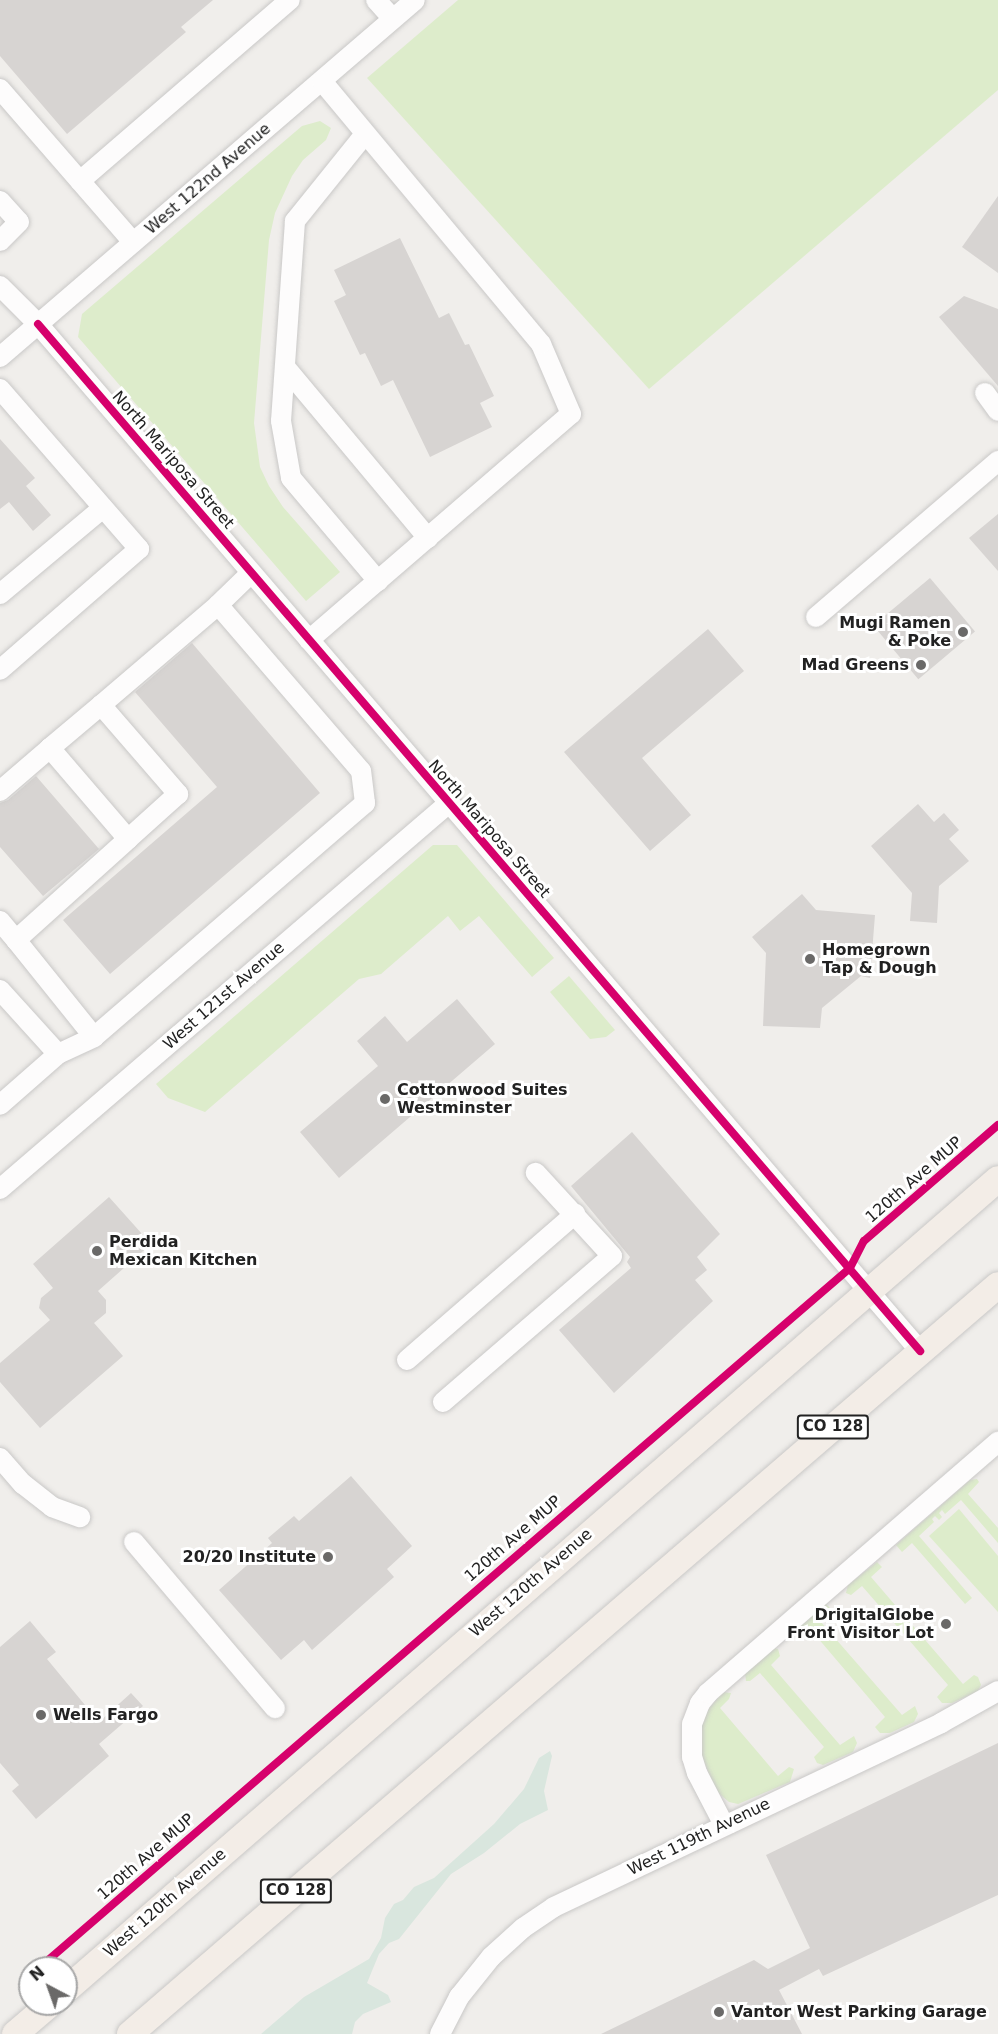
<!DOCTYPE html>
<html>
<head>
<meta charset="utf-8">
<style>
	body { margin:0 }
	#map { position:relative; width:998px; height:2034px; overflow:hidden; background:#f0eeeb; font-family:"DejaVu Sans",sans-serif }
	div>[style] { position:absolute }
	.grass>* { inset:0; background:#ddeccb }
	.wetland>* { inset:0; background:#d9e6de }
	.building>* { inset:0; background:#d7d4d2; transform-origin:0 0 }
	.roads { filter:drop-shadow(0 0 2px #c9c8c7) drop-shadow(0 0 2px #c9c8c7) }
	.minor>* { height:20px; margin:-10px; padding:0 10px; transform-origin:10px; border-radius:10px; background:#fdfcfc }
	.major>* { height:26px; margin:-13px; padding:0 13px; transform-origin:13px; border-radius:13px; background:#f3ede7 }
	.cycleway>* { height:8px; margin:-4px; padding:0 4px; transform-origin:4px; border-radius:4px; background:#d6006c }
	.dots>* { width:16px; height:16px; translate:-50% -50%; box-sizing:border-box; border:3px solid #fff; border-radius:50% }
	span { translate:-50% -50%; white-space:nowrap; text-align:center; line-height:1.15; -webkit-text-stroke:6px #fff; paint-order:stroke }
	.shield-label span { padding:2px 4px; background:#fff; border:2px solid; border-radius:4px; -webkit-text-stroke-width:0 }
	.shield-label { font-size:15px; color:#222; font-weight:700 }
	.street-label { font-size:16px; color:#222 }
	.poi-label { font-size:16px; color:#222; font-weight:700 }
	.right { translate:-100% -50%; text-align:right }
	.left { translate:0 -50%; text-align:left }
	.north { position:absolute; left:18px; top:1956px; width:60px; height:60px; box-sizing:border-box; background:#fff; border:2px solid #a7a7a7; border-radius:50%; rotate:319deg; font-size:16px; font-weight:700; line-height:24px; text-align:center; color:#222 }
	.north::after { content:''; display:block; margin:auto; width:21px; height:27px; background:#6a6968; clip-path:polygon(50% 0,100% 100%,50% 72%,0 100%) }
</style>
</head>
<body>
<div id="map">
	<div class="grass">
		<i style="clip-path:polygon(458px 0,998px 0,998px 90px,649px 389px,367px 78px)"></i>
		<i style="clip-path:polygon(320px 121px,331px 128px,326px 140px,303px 160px,292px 176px,275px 213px,269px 240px,254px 423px,260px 467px,269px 486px,283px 507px,340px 572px,306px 601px,78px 337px,82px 314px,302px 126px)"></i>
		<i style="clip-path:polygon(433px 845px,457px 845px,554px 958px,532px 977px,479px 916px,460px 931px,448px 916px,381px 974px,359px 979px,205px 1112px,168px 1098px,156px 1084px)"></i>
		<i style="clip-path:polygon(569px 976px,615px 1030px,606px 1037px,590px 1039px,550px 992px)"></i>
		<i style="clip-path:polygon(977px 1479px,979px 1482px,968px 1494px,998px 1528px,998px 1543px,961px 1500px,945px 1514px,942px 1510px,939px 1513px,942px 1517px,939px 1520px,935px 1516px,932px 1519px,934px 1522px,919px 1536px,972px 1598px,965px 1604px,912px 1543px,902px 1552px,896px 1545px,970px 1480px)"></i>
		<i style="clip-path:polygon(959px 1509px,998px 1556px,998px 1612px,929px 1536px)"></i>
		<i style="clip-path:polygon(877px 1562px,882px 1567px,871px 1577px,963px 1684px,974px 1675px,978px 1677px,981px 1685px,978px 1691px,952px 1703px,942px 1703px,937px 1697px,948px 1685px,862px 1586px,851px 1595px,846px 1593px,848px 1585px)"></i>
		<i style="clip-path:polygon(826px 1604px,832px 1610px,821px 1622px,902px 1715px,915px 1706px,918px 1714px,914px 1722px,890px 1733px,880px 1733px,875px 1727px,885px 1717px,811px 1630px,801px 1638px,796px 1637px,796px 1630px)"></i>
		<i style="clip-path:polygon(773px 1648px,778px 1649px,780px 1656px,771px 1665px,840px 1745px,854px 1736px,857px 1743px,853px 1752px,823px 1765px,817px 1763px,814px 1757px,824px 1747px,760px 1673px,750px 1681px,746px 1681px,745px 1673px)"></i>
		<i style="clip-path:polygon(723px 1692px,731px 1693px,729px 1699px,720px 1708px,778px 1776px,789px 1767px,794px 1769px,790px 1782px,738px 1804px,729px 1802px,716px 1791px,699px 1749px,700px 1730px,707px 1711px)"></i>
	</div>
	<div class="wetland">
		<i style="clip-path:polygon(550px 1751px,552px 1756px,544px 1791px,548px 1810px,520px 1824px,484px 1853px,451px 1874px,399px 1939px,389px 1943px,379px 1954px,367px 1983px,388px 1995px,391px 2002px,363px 2014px,355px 2022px,352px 2034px,261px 2034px,304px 1997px,369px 1959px,381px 1938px,385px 1918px,394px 1904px,403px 1900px,414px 1887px,434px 1878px,494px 1824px,524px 1789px,539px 1758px)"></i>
	</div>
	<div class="building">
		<i style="clip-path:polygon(0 0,213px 0,181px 27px,186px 32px,67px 134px,0 56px)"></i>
		<i style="clip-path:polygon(998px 196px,998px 273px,962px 247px)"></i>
		<i style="clip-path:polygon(400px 238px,439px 318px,449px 313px,465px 345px,469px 344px,494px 396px,480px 403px,492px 427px,430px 457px,393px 380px,381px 386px,365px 353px,360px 355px,334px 301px,346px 295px,334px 270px)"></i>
		<i style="clip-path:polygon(964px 296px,998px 309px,998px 386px,939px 317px)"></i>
		<i style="clip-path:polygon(0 439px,35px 478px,26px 486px,51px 515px,33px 531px,9px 502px,0 509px)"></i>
		<i style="clip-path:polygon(998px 514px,998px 571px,969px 538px)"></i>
		<i style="left:930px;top:578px;width:70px;height:74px;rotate:50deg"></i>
		<i style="clip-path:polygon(708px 629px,744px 671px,642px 758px,691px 815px,650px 851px,564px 752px)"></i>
		<i style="clip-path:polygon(192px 643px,320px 793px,110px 974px,63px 920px,217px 787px,135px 692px)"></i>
		<i style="clip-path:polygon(36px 776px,99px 849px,43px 896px,0 847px,0 803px,8px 800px)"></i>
		<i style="clip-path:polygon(918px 804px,934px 822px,944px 813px,959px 830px,949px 839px,969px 861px,939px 886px,937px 923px,910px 921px,912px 893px,871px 846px)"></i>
		<i style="clip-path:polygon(802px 894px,816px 910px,875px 915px,870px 978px,861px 976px,822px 1008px,820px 1028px,763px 1026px,766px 953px,752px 937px)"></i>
		<i style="clip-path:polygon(457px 999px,495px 1044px,339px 1178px,300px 1132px,378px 1066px,357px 1041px,385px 1016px,407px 1042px)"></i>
		<i style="clip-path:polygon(632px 1132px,720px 1234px,697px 1257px,707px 1270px,695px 1280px,713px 1301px,614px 1393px,559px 1330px,631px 1268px,627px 1262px,630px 1257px,571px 1186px)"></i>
		<i style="clip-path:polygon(109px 1197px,151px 1244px,98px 1291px,106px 1300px,106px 1313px,94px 1323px,123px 1356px,40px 1428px,0 1382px,0 1363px,50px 1320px,39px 1308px,41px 1298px,53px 1288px,33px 1264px)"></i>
		<i style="clip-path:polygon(351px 1476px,412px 1546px,387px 1569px,394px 1577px,312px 1650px,304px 1640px,281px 1660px,219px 1590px,272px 1543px,268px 1538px,294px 1516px,299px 1521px)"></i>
		<i style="clip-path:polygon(30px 1621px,56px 1652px,47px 1659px,99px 1722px,131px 1693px,143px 1706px,99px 1744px,109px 1756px,36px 1819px,12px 1791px,19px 1785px,0 1763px,0 1647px)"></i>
		<i style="clip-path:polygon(998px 1743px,998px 1895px,823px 1976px,819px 1969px,779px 1990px,802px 2034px,601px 2034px,754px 1960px,768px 1969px,810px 1948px,766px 1855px)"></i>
	</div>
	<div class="roads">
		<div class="minor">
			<i style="left:376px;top:0;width:25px;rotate:48deg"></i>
			<i style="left:0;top:89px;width:203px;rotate:49deg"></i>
			<i style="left:365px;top:134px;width:112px;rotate:128.8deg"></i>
			<i style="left:295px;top:221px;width:200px;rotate:94deg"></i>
			<i style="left:281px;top:421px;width:58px;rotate:80deg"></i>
			<i style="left:291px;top:478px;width:135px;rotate:49.8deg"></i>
			<i style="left:80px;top:181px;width:277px;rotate:-40.8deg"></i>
			<i style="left:0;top:201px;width:28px;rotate:48deg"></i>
			<i style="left:19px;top:222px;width:27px;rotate:135deg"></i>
			<i style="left:0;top:286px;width:54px;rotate:45deg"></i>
			<i style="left:38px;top:324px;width:1354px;rotate:49.34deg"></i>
			<i style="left:0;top:357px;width:547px;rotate:-40.7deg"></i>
			<i style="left:285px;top:367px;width:223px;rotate:50.1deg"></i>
			<i style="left:0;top:389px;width:212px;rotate:49deg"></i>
			<i style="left:139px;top:549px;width:184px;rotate:139deg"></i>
			<i style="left:985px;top:393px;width:22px;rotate:54deg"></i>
			<i style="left:0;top:594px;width:134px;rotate:-39.9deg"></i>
			<i style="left:816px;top:617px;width:240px;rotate:-40.6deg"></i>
			<i style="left:309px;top:640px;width:346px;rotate:-40.8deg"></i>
			<i style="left:571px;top:414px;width:76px;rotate:-113.2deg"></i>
			<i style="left:541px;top:344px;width:342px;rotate:-129.8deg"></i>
			<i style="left:101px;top:705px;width:118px;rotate:49.1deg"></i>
			<i style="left:178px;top:794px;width:67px;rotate:138deg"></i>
			<i style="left:128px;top:839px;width:120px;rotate:-130.6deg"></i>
			<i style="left:50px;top:748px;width:67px;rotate:-40.1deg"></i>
			<i style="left:101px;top:705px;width:154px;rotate:-40.5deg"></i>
			<i style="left:0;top:791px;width:66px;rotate:-40.7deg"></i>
			<i style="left:0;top:921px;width:25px;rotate:50deg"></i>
			<i style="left:16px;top:940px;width:151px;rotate:-42deg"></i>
			<i style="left:16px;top:940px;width:124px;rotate:51.2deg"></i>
			<i style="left:0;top:990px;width:86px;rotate:47.8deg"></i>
			<i style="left:58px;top:1054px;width:77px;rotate:138.7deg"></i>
			<i style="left:58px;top:1054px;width:40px;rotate:-25deg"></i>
			<i style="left:94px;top:1037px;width:358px;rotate:-40.8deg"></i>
			<i style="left:365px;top:803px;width:32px;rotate:-97deg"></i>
			<i style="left:361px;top:771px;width:219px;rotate:-130.7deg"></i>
			<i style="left:218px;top:605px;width:46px;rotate:-44.1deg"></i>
			<i style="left:0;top:1189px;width:592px;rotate:-40.69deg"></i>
			<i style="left:407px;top:1360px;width:223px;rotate:-41deg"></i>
			<i style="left:443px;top:1402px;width:223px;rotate:-40.8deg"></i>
			<i style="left:612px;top:1256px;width:113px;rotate:-132.5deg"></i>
			<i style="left:0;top:1458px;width:35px;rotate:49deg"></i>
			<i style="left:23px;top:1484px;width:37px;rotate:38deg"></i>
			<i style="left:52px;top:1507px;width:30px;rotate:20deg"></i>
			<i style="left:134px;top:1542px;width:218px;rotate:49.7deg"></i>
			<i style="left:724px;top:1825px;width:59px;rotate:-117.4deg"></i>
			<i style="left:697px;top:1773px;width:17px;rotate:-107deg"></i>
			<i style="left:692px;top:1757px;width:33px;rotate:-90deg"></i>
			<i style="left:692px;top:1724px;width:22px;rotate:-69deg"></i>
			<i style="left:700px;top:1703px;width:13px;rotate:-51deg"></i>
			<i style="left:708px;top:1693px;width:384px;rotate:-40.9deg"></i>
			<i style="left:440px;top:2034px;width:42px;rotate:-62.8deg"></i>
			<i style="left:459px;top:1997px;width:51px;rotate:-51.3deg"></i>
			<i style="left:491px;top:1957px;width:43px;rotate:-42.2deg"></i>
			<i style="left:523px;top:1928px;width:37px;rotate:-34deg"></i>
			<i style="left:554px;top:1907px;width:429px;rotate:-25.4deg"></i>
			<i style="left:941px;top:1723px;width:65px;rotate:-29.3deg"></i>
		</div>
		<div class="major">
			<i style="left:66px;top:1990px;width:1235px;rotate:-41.03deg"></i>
			<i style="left:15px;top:2034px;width:46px;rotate:-40.6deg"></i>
			<i style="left:130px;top:2034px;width:1146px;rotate:-40.79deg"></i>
		</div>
	</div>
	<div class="cycleway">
		<i style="left:38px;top:324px;width:1354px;rotate:49.34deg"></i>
		<i style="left:39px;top:1968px;width:1071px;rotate:-40.8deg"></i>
		<i style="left:850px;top:1268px;width:30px;rotate:-63deg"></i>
		<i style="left:864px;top:1241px;width:177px;rotate:-40.9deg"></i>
	</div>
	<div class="dots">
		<i style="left:963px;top:632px;background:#6a6968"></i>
		<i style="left:921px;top:665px;background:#6a6968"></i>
		<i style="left:810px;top:959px;background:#6a6968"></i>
		<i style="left:385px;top:1099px;background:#6a6968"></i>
		<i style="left:97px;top:1251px;background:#6a6968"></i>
		<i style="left:328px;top:1557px;background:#6a6968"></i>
		<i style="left:946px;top:1624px;background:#6a6968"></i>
		<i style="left:41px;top:1715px;background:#6a6968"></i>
		<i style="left:719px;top:2012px;background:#6a6968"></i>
	</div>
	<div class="shield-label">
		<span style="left:833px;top:1427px">CO 128</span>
		<span style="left:296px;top:1891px">CO 128</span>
	</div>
	<div class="street-label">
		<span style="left:208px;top:179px;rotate:-41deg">West 122nd Avenue</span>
		<span style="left:173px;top:460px;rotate:49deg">North Mariposa Street</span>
		<span style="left:489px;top:829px;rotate:49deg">North Mariposa Street</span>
		<span style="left:224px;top:996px;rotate:-41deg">West 121st Avenue</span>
		<span style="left:914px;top:1180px;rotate:-41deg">120th Ave MUP</span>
		<span style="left:513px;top:1539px;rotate:-41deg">120th Ave MUP</span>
		<span style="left:531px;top:1583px;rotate:-41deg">West 120th Avenue</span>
		<span style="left:699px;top:1837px;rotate:-26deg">West 119th Avenue</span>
		<span style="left:146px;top:1857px;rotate:-41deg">120th Ave MUP</span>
		<span style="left:165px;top:1903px;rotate:-41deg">West 120th Avenue</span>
	</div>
	<div class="poi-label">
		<span class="right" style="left:951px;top:632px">Mugi Ramen<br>&amp; Poke</span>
		<span class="right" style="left:909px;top:665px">Mad Greens</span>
		<span class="left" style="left:822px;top:959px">Homegrown<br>Tap &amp; Dough</span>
		<span class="left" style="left:397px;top:1099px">Cottonwood Suites<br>Westminster</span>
		<span class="left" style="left:109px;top:1251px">Perdida<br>Mexican Kitchen</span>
		<span class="right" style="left:316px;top:1557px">20/20 Institute</span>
		<span class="right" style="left:934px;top:1624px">DrigitalGlobe<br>Front Visitor Lot</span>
		<span class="left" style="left:53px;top:1715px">Wells Fargo</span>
		<span class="left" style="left:731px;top:2012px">Vantor West Parking Garage</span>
	</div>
	<div class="north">N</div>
</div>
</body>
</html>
